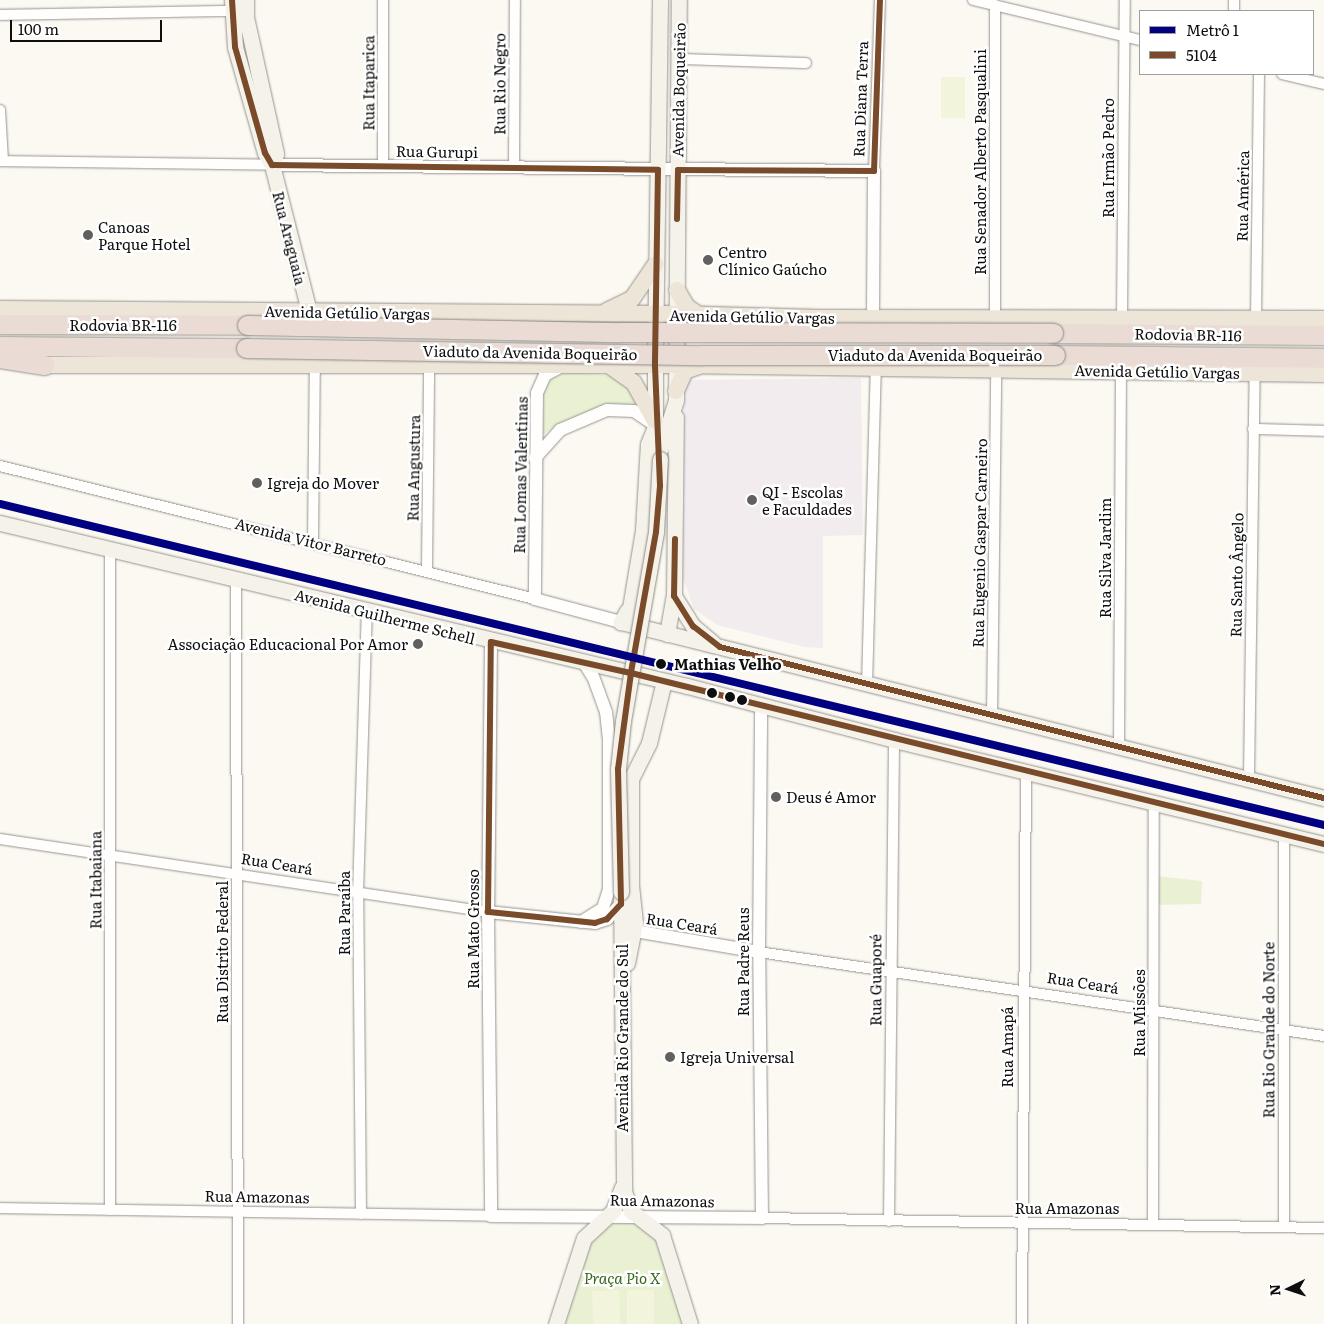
<!DOCTYPE html>
<html>
<head>
<meta charset="utf-8">
<style>
	body { margin:0 }
	#map { position:relative; width:1324px; height:1324px; overflow:hidden; background:#fcf9f2; font-family:Literata,serif }
	div>[style] { position:absolute }
	.industrial>* { inset:0; background:#f2ecef }
	.green>* { inset:0; background:#e9f1d2 }
	.pitch>* { inset:0; background:#f2f5dc; transform-origin:0 0 }
	.roads { filter:drop-shadow(0 0 1px #959491) drop-shadow(0 0 1px #959491) }
	.minor>* { height:10px; margin:-5px; padding:0 5px; transform-origin:5px; border-radius:5px; background:#fffefd }
	.tertiary>* { height:12px; margin:-6px; padding:0 6px; transform-origin:6px; border-radius:6px; background:#fffefd }
	.secondary>* { height:15px; margin:-7.5px; padding:0 7.5px; transform-origin:7.5px; border-radius:7.5px; background:#f5f2ea }
	.primary>* { height:16px; margin:-8px; padding:0 8px; transform-origin:8px; border-radius:8px; background:#ede5d8 }
	.motorway>* { height:19px; margin:-9.5px; padding:0 9.5px; transform-origin:9.5px; border-radius:9.5px; background:#eadcd5 }
	.bridges { filter:drop-shadow(0 0 1px #8c8a87) drop-shadow(0 0 1px #8c8a87) }
	.secondary-bridge>* { height:15px; margin:-7.5px; padding:0 7.5px; transform-origin:7.5px; border-radius:7.5px; background:#f5f2ea }
	.motorway-bridge>* { height:19px; margin:-9.5px; padding:0 9.5px; transform-origin:9.5px; border-radius:9.5px; background:#eadcd5 }
	.bus-1>* { height:6px; margin:-3px; padding:0 3px; transform-origin:3px; border-radius:3px; background:#7a4b2a }
	.metro-1>* { height:8px; margin:-4px; padding:0 4px; transform-origin:4px; border-radius:4px; background:#000080 }
	.dots>* { width:14px; height:14px; translate:-50% -50%; box-sizing:border-box; border:2px solid #fff; border-radius:50% }
	span { translate:-50% -50%; white-space:nowrap; text-align:center; line-height:1.15; -webkit-text-stroke:5px #fff; paint-order:stroke }
	.street-label { font-size:15px; color:#0e0e0e }
	.poi-label { font-size:15px; color:#0e0e0e }
	.left { translate:0 -50%; text-align:left }
	.right { translate:-100% -50%; text-align:right }
	.stop-label { font-size:15px; color:#0e0e0e; font-weight:700 }
	.park-label { font-size:15px; color:#37671d; font-style:italic }
	.legend { position:absolute; left:1139px; top:10px; width:175px; height:65px; box-sizing:border-box; background:#fff; border:1px solid #9f9f9f; margin:0; padding:6px 9px; list-style:none; font-size:15px; color:#0e0e0e }
	.legend li { display:flex; align-items:center; gap:10px; height:25px }
	.legend b { width:25px; border:1px solid #9f9f9f }
	.north { position:absolute; left:1264px; top:1264px; width:50px; height:50px; -webkit-text-stroke:4px #fff; paint-order:stroke; rotate:266deg; font-size:14px; font-weight:700; line-height:20px; text-align:center; color:#0e0e0e }
	.north::after { content:''; display:block; margin:auto; width:18px; height:22px; background:#0e0e0e; clip-path:polygon(50% 0,100% 100%,50% 72%,0 100%) }
	.scale { position:absolute; left:10px; top:20px; width:152px; height:22px; box-sizing:border-box; border:2px solid #0e0e0e; border-top:0; padding-left:6px; font-size:15px; line-height:18px; white-space:nowrap; color:#0e0e0e; -webkit-text-stroke:4px #fff; paint-order:stroke }
</style>
</head>
<body>
<div id="map">
	<div class="industrial">
		<i style="clip-path:polygon(861px 378px,863px 535px,823px 536px,823px 648px,805px 647px,717px 625px,694px 609px,683px 578px,684px 380px)"></i>
	</div>
	<div class="green">
		<i style="clip-path:polygon(568px 372px,616px 376px,626px 383px,639px 408px,600px 407px,561px 423px,542px 435px,541px 397px,550px 378px)"></i>
		<i style="clip-path:polygon(1155px 876px,1202px 881px,1201px 904px,1155px 905px)"></i>
		<i style="clip-path:polygon(632px 1222px,657px 1234px,683px 1324px,560px 1324px,586px 1241px,604px 1223px)"></i>
	</div>
	<div class="pitch">
		<i style="left:941px;top:77px;width:24px;height:41px"></i>
		<i style="left:619px;top:1290px;width:34px;height:27px;rotate:88deg"></i>
		<i style="left:654px;top:1290px;width:34px;height:27px;rotate:90deg"></i>
	</div>
	<div class="roads">
		<div class="minor">
			<i style="left:973px;top:0;width:172px;rotate:13.5deg"></i>
			<i style="left:1234px;top:0;width:11px;rotate:90deg"></i>
			<i style="left:0;top:15px;width:232px;rotate:-1deg"></i>
			<i style="left:679px;top:59px;width:127px;rotate:1.8deg"></i>
			<i style="left:1282px;top:74px;width:43px;rotate:13.4deg"></i>
			<i style="left:0;top:110px;width:51px;rotate:86.6deg"></i>
			<i style="left:0;top:161px;width:272px;rotate:0.8deg"></i>
			<i style="left:383px;top:166px;width:166px;rotate:-90deg"></i>
			<i style="left:514px;top:168px;width:168px;rotate:-89.7deg"></i>
			<i style="left:874px;top:171px;width:171px;rotate:-88deg"></i>
			<i style="left:1122px;top:317px;width:317px;rotate:-89.5deg"></i>
			<i style="left:995px;top:319px;width:314px;rotate:-90deg"></i>
			<i style="left:1256px;top:319px;width:245px;rotate:-89.3deg"></i>
			<i style="left:1253px;top:429px;width:71px;rotate:1.6deg"></i>
			<i style="left:0;top:466px;width:551px;rotate:13.96deg"></i>
			<i style="left:313px;top:541px;width:177px;rotate:-89.4deg"></i>
			<i style="left:427px;top:570px;width:204px;rotate:-89.4deg"></i>
			<i style="left:236px;top:581px;width:743px;rotate:89.85deg"></i>
			<i style="left:867px;top:685px;width:315px;rotate:-88.4deg"></i>
			<i style="left:992px;top:717px;width:348px;rotate:-89.3deg"></i>
			<i style="left:1119px;top:747px;width:378px;rotate:-89.7deg"></i>
			<i style="left:1249px;top:778px;width:405px;rotate:-89.2deg"></i>
			<i style="left:1284px;top:834px;width:393px;rotate:90deg"></i>
			<i style="left:0;top:839px;width:493px;rotate:8.5deg"></i>
			<i style="left:759px;top:952px;width:571px;rotate:8.46deg"></i>
			<i style="left:0;top:1208px;width:491px;rotate:0.9deg"></i>
			<i style="left:110px;top:1210px;width:660px;rotate:-90deg"></i>
			<i style="left:361px;top:1214px;width:321px;rotate:-90.5deg"></i>
			<i style="left:358px;top:893px;width:282px;rotate:-88.2deg"></i>
			<i style="left:762px;top:1218px;width:562px;rotate:1.02deg"></i>
			<i style="left:889px;top:1221px;width:481px;rotate:-89.4deg"></i>
			<i style="left:1153px;top:1225px;width:424px;rotate:-89.9deg"></i>
			<i style="left:1022px;top:1324px;width:554px;rotate:-89.59deg"></i>
		</div>
		<div class="tertiary">
			<i style="left:272px;top:165px;width:602px;rotate:0.57deg"></i>
			<i style="left:874px;top:171px;width:147px;rotate:90.4deg"></i>
			<i style="left:562px;top:366px;width:19px;rotate:152deg"></i>
			<i style="left:545px;top:375px;width:20px;rotate:114deg"></i>
			<i style="left:537px;top:393px;width:206px;rotate:90.6deg"></i>
			<i style="left:535px;top:599px;width:89px;rotate:15deg"></i>
			<i style="left:535px;top:458px;width:38px;rotate:-48deg"></i>
			<i style="left:560px;top:430px;width:51px;rotate:-23.1deg"></i>
			<i style="left:607px;top:410px;width:27px;rotate:2deg"></i>
			<i style="left:634px;top:411px;width:25px;rotate:34deg"></i>
			<i style="left:491px;top:642px;width:270px;rotate:90.6deg"></i>
			<i style="left:488px;top:912px;width:304px;rotate:89.4deg"></i>
			<i style="left:491px;top:1216px;width:271px;rotate:0.4deg"></i>
			<i style="left:762px;top:1218px;width:266px;rotate:-90.6deg"></i>
			<i style="left:759px;top:952px;width:246px;rotate:-89.5deg"></i>
			<i style="left:488px;top:912px;width:108px;rotate:5.9deg"></i>
			<i style="left:595px;top:923px;width:13px;rotate:-18deg"></i>
			<i style="left:607px;top:919px;width:21px;rotate:-47deg"></i>
			<i style="left:581px;top:922px;width:26px;rotate:-32deg"></i>
			<i style="left:603px;top:908px;width:20px;rotate:-72deg"></i>
			<i style="left:609px;top:889px;width:149px;rotate:-90deg"></i>
			<i style="left:609px;top:740px;width:28px;rotate:-96deg"></i>
			<i style="left:606px;top:712px;width:37px;rotate:-110deg"></i>
			<i style="left:593px;top:677px;width:19px;rotate:-122deg"></i>
			<i style="left:628px;top:925px;width:9px;rotate:41deg"></i>
			<i style="left:635px;top:931px;width:126px;rotate:9.6deg"></i>
		</div>
		<div class="secondary">
			<i style="left:232px;top:0;width:47px;rotate:86.3deg"></i>
			<i style="left:235px;top:47px;width:110px;rotate:74.2deg"></i>
			<i style="left:265px;top:153px;width:14px;rotate:60deg"></i>
			<i style="left:272px;top:165px;width:151px;rotate:75.8deg"></i>
			<i style="left:246px;top:0;width:17px;rotate:90deg"></i>
			<i style="left:246px;top:17px;width:140px;rotate:77.6deg"></i>
			<i style="left:276px;top:154px;width:12px;rotate:110deg"></i>
			<i style="left:660px;top:0;width:366px;rotate:90.8deg"></i>
			<i style="left:655px;top:366px;width:61px;rotate:90deg"></i>
			<i style="left:655px;top:427px;width:32px;rotate:81deg"></i>
			<i style="left:661px;top:448px;width:50px;rotate:-72.6deg"></i>
			<i style="left:676px;top:400px;width:400px;rotate:-89.6deg"></i>
			<i style="left:0;top:523px;width:706px;rotate:13.35deg"></i>
			<i style="left:687px;top:686px;width:214px;rotate:14.6deg"></i>
			<i style="left:894px;top:740px;width:442px;rotate:13.6deg"></i>
			<i style="left:674px;top:596px;width:36px;rotate:58deg"></i>
			<i style="left:693px;top:626px;width:26px;rotate:40deg"></i>
			<i style="left:627px;top:611px;width:13px;rotate:119deg"></i>
			<i style="left:621px;top:622px;width:725px;rotate:14.06deg"></i>
			<i style="left:628px;top:620px;width:91px;rotate:-80.5deg"></i>
			<i style="left:643px;top:530px;width:86px;rotate:-86.7deg"></i>
			<i style="left:648px;top:444px;width:18px;rotate:-68deg"></i>
			<i style="left:667px;top:634px;width:39px;rotate:-80deg"></i>
			<i style="left:674px;top:596px;width:179px;rotate:-89.4deg"></i>
			<i style="left:621px;top:892px;width:299px;rotate:89.4deg"></i>
			<i style="left:624px;top:1191px;width:20px;rotate:72deg"></i>
			<i style="left:630px;top:1210px;width:41px;rotate:38deg"></i>
			<i style="left:662px;top:1235px;width:93px;rotate:72.5deg"></i>
			<i style="left:627px;top:963px;width:41px;rotate:-78.7deg"></i>
			<i style="left:635px;top:923px;width:39px;rotate:-96deg"></i>
			<i style="left:631px;top:884px;width:105px;rotate:-90deg"></i>
			<i style="left:631px;top:779px;width:40px;rotate:-63.4deg"></i>
			<i style="left:649px;top:743px;width:64px;rotate:-76.4deg"></i>
			<i style="left:556px;top:1324px;width:90px;rotate:-72deg"></i>
			<i style="left:584px;top:1238px;width:40px;rotate:-43deg"></i>
			<i style="left:613px;top:1211px;width:26px;rotate:-69deg"></i>
		</div>
		<div class="primary">
			<i style="left:677px;top:290px;width:20px;rotate:60deg"></i>
			<i style="left:687px;top:307px;width:14px;rotate:34deg"></i>
			<i style="left:0;top:309px;width:676px;rotate:0.42deg"></i>
			<i style="left:676px;top:314px;width:144px;rotate:1.6deg"></i>
			<i style="left:820px;top:318px;width:504px;rotate:0.11deg"></i>
			<i style="left:607px;top:311px;width:28px;rotate:-26deg"></i>
			<i style="left:632px;top:299px;width:42px;rotate:-55.6deg"></i>
			<i style="left:32px;top:365px;width:644px"></i>
			<i style="left:676px;top:365px;width:648px;rotate:0.8deg"></i>
			<i style="left:610px;top:366px;width:29px;rotate:35deg"></i>
			<i style="left:634px;top:383px;width:43px;rotate:61.1deg"></i>
			<i style="left:676px;top:391px;width:22px;rotate:-66deg"></i>
			<i style="left:685px;top:371px;width:15px;rotate:-20deg"></i>
		</div>
		<div class="motorway">
			<i style="left:0;top:324px;width:247px;rotate:0.2deg"></i>
			<i style="left:1053px;top:333px;width:271px;rotate:0.4deg"></i>
			<i style="left:0;top:346px;width:246px;rotate:0.5deg"></i>
			<i style="left:1055px;top:355px;width:269px;rotate:0.6deg"></i>
			<i style="left:0;top:358px;width:45px;rotate:9deg"></i>
		</div>
	</div>
	<div class="bridges">
		<div class="secondary-bridge">
			<i style="left:621px;top:892px;width:123px;rotate:-91.4deg"></i>
			<i style="left:618px;top:769px;width:48px;rotate:-84.1deg"></i>
			<i style="left:623px;top:721px;width:192px;rotate:-80.1deg"></i>
			<i style="left:656px;top:532px;width:73px;rotate:-86.9deg"></i>
		</div>
		<div class="motorway-bridge">
			<i style="left:247px;top:325px;width:373px;rotate:1.1deg"></i>
			<i style="left:620px;top:332px;width:433px;rotate:0.1deg"></i>
			<i style="left:246px;top:348px;width:455px;rotate:0.9deg"></i>
			<i style="left:701px;top:355px;width:354px"></i>
		</div>
	</div>
	<div class="bus-1">
		<i style="left:232px;top:0;width:47px;rotate:86.3deg"></i>
		<i style="left:235px;top:47px;width:110px;rotate:74.2deg"></i>
		<i style="left:265px;top:153px;width:14px;rotate:60deg"></i>
		<i style="left:272px;top:165px;width:386px;rotate:0.7deg"></i>
		<i style="left:658px;top:170px;width:196px;rotate:90.9deg"></i>
		<i style="left:655px;top:366px;width:120px;rotate:87.6deg"></i>
		<i style="left:660px;top:486px;width:46px;rotate:95deg"></i>
		<i style="left:656px;top:532px;width:143px;rotate:100.1deg"></i>
		<i style="left:677px;top:219px;width:49px;rotate:-88.8deg"></i>
		<i style="left:678px;top:170px;width:196px;rotate:0.3deg"></i>
		<i style="left:874px;top:171px;width:171px;rotate:-88deg"></i>
		<i style="left:675px;top:539px;width:57px;rotate:91deg"></i>
		<i style="left:674px;top:596px;width:36px;rotate:58deg"></i>
		<i style="left:693px;top:626px;width:34px;rotate:38deg"></i>
		<i style="left:720px;top:647px;width:623px;rotate:14.04deg"></i>
		<i style="left:491px;top:642px;width:143px;rotate:12.5deg"></i>
		<i style="left:631px;top:673px;width:97px;rotate:97.7deg"></i>
		<i style="left:618px;top:769px;width:135px;rotate:88.7deg"></i>
		<i style="left:621px;top:904px;width:21px;rotate:133deg"></i>
		<i style="left:607px;top:919px;width:13px;rotate:162deg"></i>
		<i style="left:595px;top:923px;width:108px;rotate:-174.1deg"></i>
		<i style="left:488px;top:912px;width:270px;rotate:-89.4deg"></i>
		<i style="left:631px;top:673px;width:714px;rotate:13.86deg"></i>
	</div>
	<div class="metro-1">
		<i style="left:0;top:504px;width:1362px;rotate:13.63deg"></i>
	</div>
	<div class="dots">
		<i style="left:88px;top:235px;background:#61605e"></i>
		<i style="left:708px;top:260px;background:#61605e"></i>
		<i style="left:257px;top:483px;background:#61605e"></i>
		<i style="left:752px;top:500px;background:#61605e"></i>
		<i style="left:418px;top:644px;background:#61605e"></i>
		<i style="left:661px;top:664px;background:#0e0e0e"></i>
		<i style="left:712px;top:693px;background:#0e0e0e"></i>
		<i style="left:730px;top:697px;background:#0e0e0e"></i>
		<i style="left:742px;top:700px;background:#0e0e0e"></i>
		<i style="left:776px;top:797px;background:#61605e"></i>
		<i style="left:670px;top:1057px;background:#61605e"></i>
	</div>
	<div class="street-label">
		<span style="left:368px;top:83px;rotate:-90deg">Rua Itaparica</span>
		<span style="left:499px;top:84px;rotate:-90deg">Rua Rio Negro</span>
		<span style="left:678px;top:90px;rotate:-89deg">Avenida Boqueirão</span>
		<span style="left:860px;top:99px;rotate:-88deg">Rua Diana Terra</span>
		<span style="left:437px;top:151px;rotate:1deg">Rua Gurupi</span>
		<span style="left:1108px;top:158px;rotate:-90deg">Rua Irmão Pedro</span>
		<span style="left:980px;top:162px;rotate:-90deg">Rua Senador Alberto Pasqualini</span>
		<span style="left:1242px;top:196px;rotate:-89deg">Rua América</span>
		<span style="left:290px;top:238px;rotate:76deg">Rua Araguaia</span>
		<span style="left:347px;top:312px;rotate:1deg">Avenida Getúlio Vargas</span>
		<span style="left:752px;top:316px;rotate:1deg">Avenida Getúlio Vargas</span>
		<span style="left:123px;top:325px">Rodovia BR-116</span>
		<span style="left:1188px;top:334px;rotate:1deg">Rodovia BR-116</span>
		<span style="left:530px;top:352px;rotate:1deg">Viaduto da Avenida Boqueirão</span>
		<span style="left:935px;top:355px">Viaduto da Avenida Boqueirão</span>
		<span style="left:1157px;top:371px;rotate:1deg">Avenida Getúlio Vargas</span>
		<span style="left:413px;top:468px;rotate:-89deg">Rua Angustura</span>
		<span style="left:520px;top:475px;rotate:-89deg">Rua Lomas Valentinas</span>
		<span style="left:311px;top:541px;rotate:14deg">Avenida Vitor Barreto</span>
		<span style="left:979px;top:543px;rotate:-89deg">Rua Eugenio Gaspar Carneiro</span>
		<span style="left:1105px;top:558px;rotate:-90deg">Rua Silva Jardim</span>
		<span style="left:1236px;top:575px;rotate:-89deg">Rua Santo Ângelo</span>
		<span style="left:385px;top:616px;rotate:14deg">Avenida Guilherme Schell</span>
		<span style="left:277px;top:863px;rotate:9deg">Rua Ceará</span>
		<span style="left:95px;top:880px;rotate:-90deg">Rua Itabaiana</span>
		<span style="left:344px;top:913px;rotate:-90deg">Rua Paraíba</span>
		<span style="left:682px;top:923px;rotate:9deg">Rua Ceará</span>
		<span style="left:473px;top:929px;rotate:-90deg">Rua Mato Grosso</span>
		<span style="left:222px;top:952px;rotate:-90deg">Rua Distrito Federal</span>
		<span style="left:743px;top:962px;rotate:-90deg">Rua Padre Reus</span>
		<span style="left:875px;top:980px;rotate:-90deg">Rua Guaporé</span>
		<span style="left:1083px;top:982px;rotate:9deg">Rua Ceará</span>
		<span style="left:1139px;top:1013px;rotate:-90deg">Rua Missões</span>
		<span style="left:1268px;top:1030px;rotate:-90deg">Rua Rio Grande do Norte</span>
		<span style="left:622px;top:1038px;rotate:-90deg">Avenida Rio Grande do Sul</span>
		<span style="left:1007px;top:1047px;rotate:-90deg">Rua Amapá</span>
		<span style="left:257px;top:1196px;rotate:1deg">Rua Amazonas</span>
		<span style="left:662px;top:1200px;rotate:1deg">Rua Amazonas</span>
		<span style="left:1067px;top:1208px">Rua Amazonas</span>
	</div>
	<div class="poi-label">
		<span class="left" style="left:98px;top:235px">Canoas<br>Parque Hotel</span>
		<span class="left" style="left:718px;top:260px">Centro<br>Clínico Gaúcho</span>
		<span class="left" style="left:267px;top:483px">Igreja do Mover</span>
		<span class="left" style="left:762px;top:500px">QI - Escolas<br>e Faculdades</span>
		<span class="right" style="left:408px;top:644px">Associação Educacional Por Amor</span>
		<span class="left" style="left:786px;top:797px">Deus é Amor</span>
		<span class="left" style="left:680px;top:1057px">Igreja Universal</span>
	</div>
	<div class="stop-label">
		<span class="left" style="left:674px;top:664px">Mathias Velho</span>
	</div>
	<div class="park-label">
		<span style="left:622px;top:1278px">Praça Pio X</span>
	</div>
	<ul class="legend">
	<li><b style="height:6px;background:#000080"></b>Metrô 1</li>
	<li><b style="height:6px;background:#7a4b2a"></b>5104</li>
	</ul>
	<div class="north">N</div>
	<div class="scale">100 m</div>
</div>
</body>
</html>
